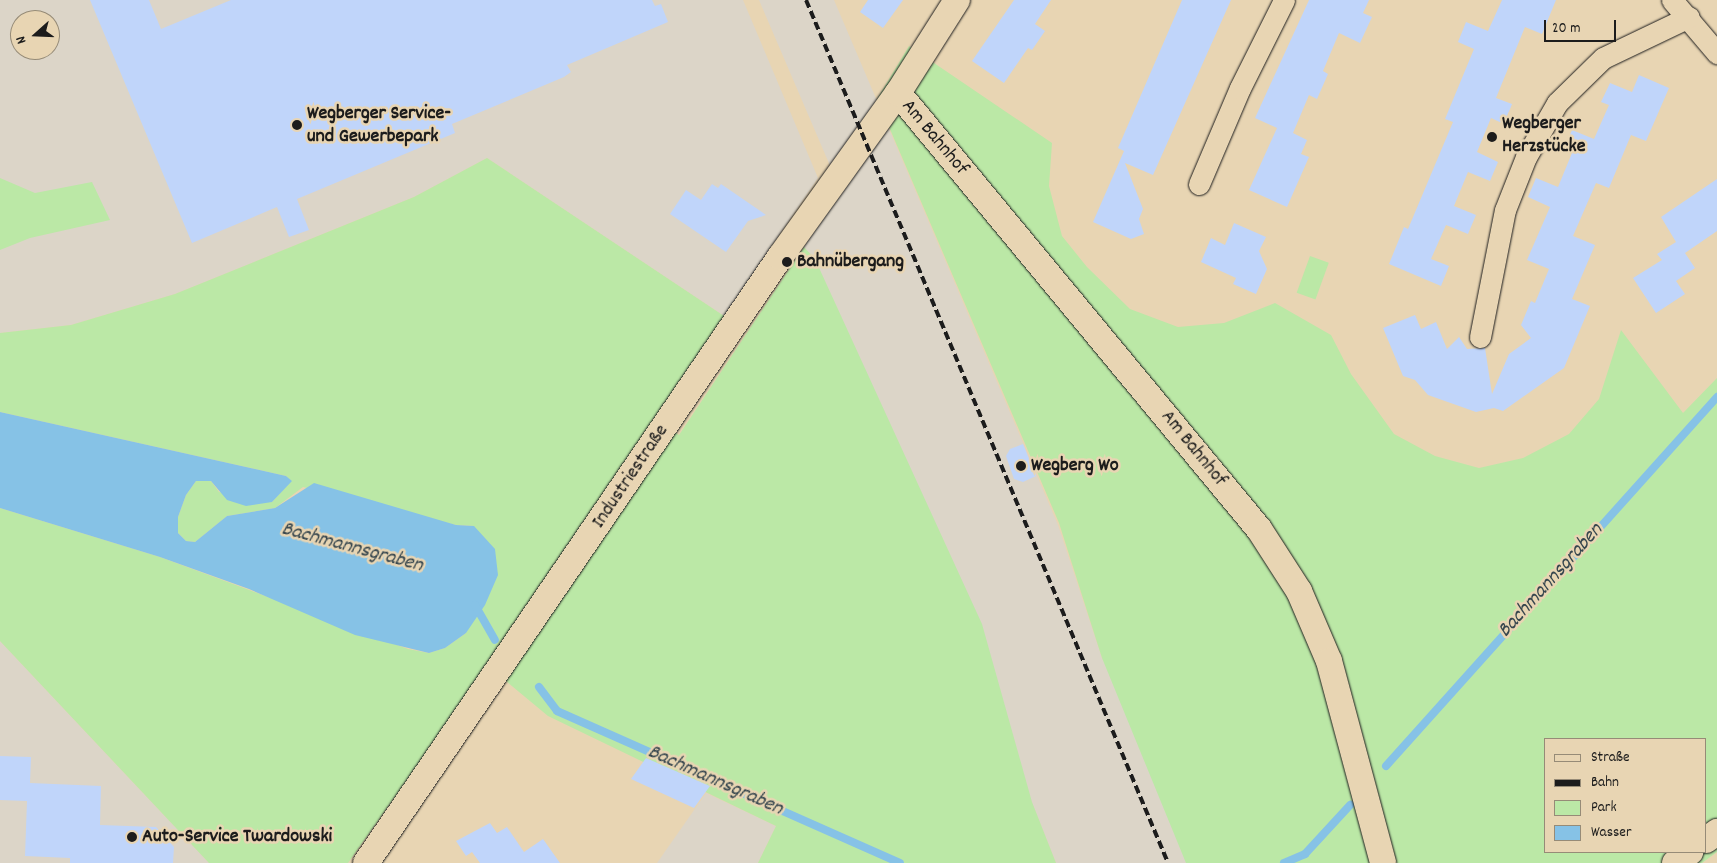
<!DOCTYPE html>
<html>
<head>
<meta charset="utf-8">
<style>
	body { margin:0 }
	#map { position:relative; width:1717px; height:863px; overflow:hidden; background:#e8d5b3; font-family:Dekko,sans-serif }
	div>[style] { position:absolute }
	.built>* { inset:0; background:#dcd5c8 }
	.green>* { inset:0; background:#bbe8a6; transform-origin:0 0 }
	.water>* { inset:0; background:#86c2e6 }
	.stream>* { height:8px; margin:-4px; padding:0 4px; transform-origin:4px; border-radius:4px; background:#86c2e6 }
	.building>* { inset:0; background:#c0d5fa }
	.roads { filter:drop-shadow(0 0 1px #1c1c1c) drop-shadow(0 0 1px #1c1c1c) }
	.minor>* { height:21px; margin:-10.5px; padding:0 10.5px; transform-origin:10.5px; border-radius:10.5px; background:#e8d5b3 }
	.tertiary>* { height:26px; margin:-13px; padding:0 13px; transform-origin:13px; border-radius:13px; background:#e8d5b3 }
	.rail>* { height:4px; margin-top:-2px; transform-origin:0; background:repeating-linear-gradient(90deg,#1c1c1c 0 8px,transparent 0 12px) }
	.dots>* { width:14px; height:14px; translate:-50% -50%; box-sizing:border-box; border:2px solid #e8d5b3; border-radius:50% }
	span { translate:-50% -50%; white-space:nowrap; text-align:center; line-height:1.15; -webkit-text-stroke:5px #e8d5b3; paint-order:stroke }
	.poi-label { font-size:20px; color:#1c1c1c; font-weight:700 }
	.left { translate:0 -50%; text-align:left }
	.street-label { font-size:20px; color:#1c1c1c }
	.water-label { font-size:21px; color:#36464e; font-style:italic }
	.legend { position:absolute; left:1544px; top:738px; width:162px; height:115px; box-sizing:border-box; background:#e8d5b3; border:1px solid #968b77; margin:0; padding:6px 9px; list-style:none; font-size:15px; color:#1c1c1c }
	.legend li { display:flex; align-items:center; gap:10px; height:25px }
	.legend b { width:25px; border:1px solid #968b77 }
	.north { position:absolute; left:10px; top:10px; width:50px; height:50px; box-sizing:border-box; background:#e8d5b3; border:1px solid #968b77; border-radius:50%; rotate:250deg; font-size:14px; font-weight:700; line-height:20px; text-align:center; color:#1c1c1c }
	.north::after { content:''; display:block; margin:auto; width:18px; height:22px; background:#1c1c1c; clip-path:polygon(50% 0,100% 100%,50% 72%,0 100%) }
	.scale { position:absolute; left:1544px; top:20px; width:72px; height:22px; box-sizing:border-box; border:2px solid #1c1c1c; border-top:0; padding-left:6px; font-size:15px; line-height:18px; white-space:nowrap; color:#1c1c1c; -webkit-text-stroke:4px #e8d5b3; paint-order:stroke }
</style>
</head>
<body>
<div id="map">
	<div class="built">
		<i style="clip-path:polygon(evenodd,0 0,743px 0,818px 178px,724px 316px,487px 158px,414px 197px,175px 294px,71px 325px,0 333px,0 0,20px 20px,50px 20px,50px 50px,20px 50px,20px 20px)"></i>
		<i style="clip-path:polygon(759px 0,834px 0,1058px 525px,1102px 658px,1234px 863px,1056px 863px,815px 260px,804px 247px,840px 189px)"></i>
		<i style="clip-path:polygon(0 641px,209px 863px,0 863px)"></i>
		<i style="clip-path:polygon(706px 793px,776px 826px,758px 863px,657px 863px)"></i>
	</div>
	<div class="green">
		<i style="clip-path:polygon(evenodd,909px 46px,1052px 143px,1049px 186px,1062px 236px,1087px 267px,1130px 309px,1178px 327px,1224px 323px,1275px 303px,1331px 335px,1351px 374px,1394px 434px,1435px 456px,1479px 468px,1523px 458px,1569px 434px,1599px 399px,1621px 330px,1683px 413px,1717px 378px,1717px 852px,1702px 863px,1186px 863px,1102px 658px,1059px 523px,877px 99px,909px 46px,1546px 739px,1706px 739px,1706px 852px,1546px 852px,1546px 739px)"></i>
		<i style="clip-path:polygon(487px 158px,724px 316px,656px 419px,679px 435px,804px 247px,815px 259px,982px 624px,1032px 802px,1056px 863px,758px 863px,776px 826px,548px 716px,488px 666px,348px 863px,209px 863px,0 641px,0 508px,160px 557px,408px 649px,429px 653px,445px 648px,466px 633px,474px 526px,456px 525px,303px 487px,275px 508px,227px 516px,195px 542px,186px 541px,178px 533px,178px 517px,186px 495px,196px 481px,211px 481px,219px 492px,272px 502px,291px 481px,286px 476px,0 412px,0 333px,71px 325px,175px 294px,414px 197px)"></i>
		<i style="clip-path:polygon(0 178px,35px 193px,92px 182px,110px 220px,30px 238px,0 250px)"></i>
		<i style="left:1310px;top:256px;width:20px;height:39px;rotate:20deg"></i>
	</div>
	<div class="water">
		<i style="clip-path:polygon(0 412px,286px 476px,292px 481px,272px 502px,246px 506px,227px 500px,211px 481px,196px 481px,186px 495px,178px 517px,178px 533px,186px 541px,195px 542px,227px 516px,275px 508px,314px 483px,456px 525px,474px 526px,495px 549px,498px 575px,485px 605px,466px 633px,445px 648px,429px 653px,355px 635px,249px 589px,160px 557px,0 508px)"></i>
	</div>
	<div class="stream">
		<i style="left:475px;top:605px;width:40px;rotate:60.3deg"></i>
		<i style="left:539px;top:687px;width:30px;rotate:53deg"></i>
		<i style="left:557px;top:711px;width:375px;rotate:23.9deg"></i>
		<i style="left:1386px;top:766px;width:496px;rotate:-48.1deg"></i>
		<i style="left:1284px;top:863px;width:23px;rotate:-23deg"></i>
		<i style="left:1305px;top:854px;width:67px;rotate:-47.4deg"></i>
	</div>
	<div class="building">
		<i style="clip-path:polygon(90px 0,149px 0,161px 29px,231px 0,652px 0,655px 6px,661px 4px,668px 22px,567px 65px,571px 72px,564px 77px,452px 124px,455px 133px,297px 199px,309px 230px,289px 237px,277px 207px,192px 243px)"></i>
		<i style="clip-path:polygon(868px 0,903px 0,883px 28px,860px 12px)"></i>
		<i style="clip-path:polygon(1014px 0,1051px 0,1035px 24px,1045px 31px,1032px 50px,1028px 48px,1004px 83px,972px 61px)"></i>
		<i style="clip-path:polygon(1182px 0,1231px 0,1153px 175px,1125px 163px,1143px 209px,1139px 219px,1144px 234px,1131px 239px,1093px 222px,1124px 151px,1118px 148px)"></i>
		<i style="clip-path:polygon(1309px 0,1369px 0,1363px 13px,1372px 17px,1360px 43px,1339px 33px,1323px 71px,1328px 74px,1317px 99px,1309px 95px,1293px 133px,1307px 140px,1301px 154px,1309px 157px,1287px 207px,1249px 190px,1277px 128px,1255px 118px)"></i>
		<i style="clip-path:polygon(1502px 0,1556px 0,1542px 34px,1525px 27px,1496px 98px,1512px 104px,1504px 124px,1491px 118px,1477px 152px,1498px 162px,1490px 181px,1468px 172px,1454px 206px,1476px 215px,1468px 234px,1446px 225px,1431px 259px,1449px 266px,1441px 286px,1389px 264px,1404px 227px,1408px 229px,1453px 122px,1445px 119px,1474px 49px,1458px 42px,1466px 22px,1488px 31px)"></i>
		<i style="clip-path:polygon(1639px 75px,1669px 88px,1646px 141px,1631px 135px,1609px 188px,1596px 183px,1573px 236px,1595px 245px,1572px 299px,1590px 306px,1564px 368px,1503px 411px,1494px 408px,1476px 412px,1428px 395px,1415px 380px,1403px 376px,1383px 328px,1415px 315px,1421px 329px,1436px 322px,1447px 349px,1459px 337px,1467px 349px,1485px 348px,1492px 394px,1509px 354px,1531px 338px,1521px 325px,1531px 301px,1535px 303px,1549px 269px,1527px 260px,1550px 207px,1528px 197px,1536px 178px,1558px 187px,1572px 153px,1564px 149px,1572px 130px,1594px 139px,1609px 105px,1601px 102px,1610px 83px,1632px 92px)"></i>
		<i style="clip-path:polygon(1717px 179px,1717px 231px,1685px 253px,1695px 268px,1676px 281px,1685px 294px,1656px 313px,1633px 278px,1662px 260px,1657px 254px,1676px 242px,1661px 217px)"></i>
		<i style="clip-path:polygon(712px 184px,718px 188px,721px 184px,766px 215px,748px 221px,726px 252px,670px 214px,686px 190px,701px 200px)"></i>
		<i style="clip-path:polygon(1234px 223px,1266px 237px,1259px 251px,1267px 269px,1256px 294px,1233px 284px,1236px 278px,1201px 262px,1211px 238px,1225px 245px)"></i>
		<i style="clip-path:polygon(1023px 444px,1036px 476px,1023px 482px,1014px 479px,1006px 456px,1010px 449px)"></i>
		<i style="clip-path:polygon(0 756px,31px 757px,30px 783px,101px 786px,100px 825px,156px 827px,174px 847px,173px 863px,70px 863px,70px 858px,25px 856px,27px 801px,0 800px)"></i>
		<i style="clip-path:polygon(646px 758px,710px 786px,694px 808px,631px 779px)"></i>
		<i style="clip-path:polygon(490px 823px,497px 833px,507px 827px,524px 852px,543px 839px,560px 863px,480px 863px,472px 852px,466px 856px,456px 841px)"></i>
	</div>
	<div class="roads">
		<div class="minor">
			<i style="left:1672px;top:0;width:70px;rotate:49.7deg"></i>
			<i style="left:1199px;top:184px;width:104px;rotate:-66.9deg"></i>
			<i style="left:1240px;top:88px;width:98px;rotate:-63.4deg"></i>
			<i style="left:1480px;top:337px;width:129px;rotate:-78.9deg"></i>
			<i style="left:1505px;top:210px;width:57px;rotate:-68.4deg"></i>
			<i style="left:1526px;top:157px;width:62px;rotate:-60.1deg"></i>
			<i style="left:1557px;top:103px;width:64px;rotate:-44.4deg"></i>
			<i style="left:1603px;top:58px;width:95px;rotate:-25.5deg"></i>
		</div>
		<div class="tertiary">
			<i style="left:898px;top:93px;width:566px;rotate:50.38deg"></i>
			<i style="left:1259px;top:529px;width:74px;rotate:57.2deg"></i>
			<i style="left:1299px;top:591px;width:76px;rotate:66.8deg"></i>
			<i style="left:1329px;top:661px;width:209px;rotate:75deg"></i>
			<i style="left:1706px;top:840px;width:14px;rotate:-36deg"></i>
			<i style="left:366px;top:863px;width:734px;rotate:-55.66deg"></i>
			<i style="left:780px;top:257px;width:202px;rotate:-54.3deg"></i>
			<i style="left:898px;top:93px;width:110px;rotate:-57.6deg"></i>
			<i style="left:1675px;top:863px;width:19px;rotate:-36deg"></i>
		</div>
	</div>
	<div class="rail">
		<i style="left:806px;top:0;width:936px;rotate:67.24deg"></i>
	</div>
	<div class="dots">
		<i style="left:297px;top:125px;background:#1c1c1c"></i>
		<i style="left:1492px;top:137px;background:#1c1c1c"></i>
		<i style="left:787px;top:262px;background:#1c1c1c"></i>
		<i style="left:1021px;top:466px;background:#1c1c1c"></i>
		<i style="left:132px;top:837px;background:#1c1c1c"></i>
	</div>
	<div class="poi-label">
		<span class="left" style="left:307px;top:126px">Wegberger Service-<br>und Gewerbepark</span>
		<span class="left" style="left:1502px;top:136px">Wegberger<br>Herzstücke</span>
		<span class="left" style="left:797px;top:262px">Bahnübergang</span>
		<span class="left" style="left:1031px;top:466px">Wegberg Wo</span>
		<span class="left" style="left:142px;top:837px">Auto-Service Twardowski</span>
	</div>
	<div class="street-label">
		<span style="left:934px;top:138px;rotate:50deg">Am Bahnhof</span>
		<span style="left:1193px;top:449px;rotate:51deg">Am Bahnhof</span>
		<span style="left:631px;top:477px;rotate:-56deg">Industriestraße</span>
	</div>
	<div class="water-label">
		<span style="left:352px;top:548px;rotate:15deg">Bachmannsgraben</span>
		<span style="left:1551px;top:581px;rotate:-48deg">Bachmannsgraben</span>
		<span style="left:715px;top:781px;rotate:24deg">Bachmannsgraben</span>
	</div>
	<ul class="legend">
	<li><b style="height:6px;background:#e8d5b3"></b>Straße</li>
	<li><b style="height:6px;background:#1c1c1c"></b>Bahn</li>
	<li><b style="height:14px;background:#bbe8a6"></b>Park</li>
	<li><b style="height:14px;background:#86c2e6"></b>Wasser</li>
	</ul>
	<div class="north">N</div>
	<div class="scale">20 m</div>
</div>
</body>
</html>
